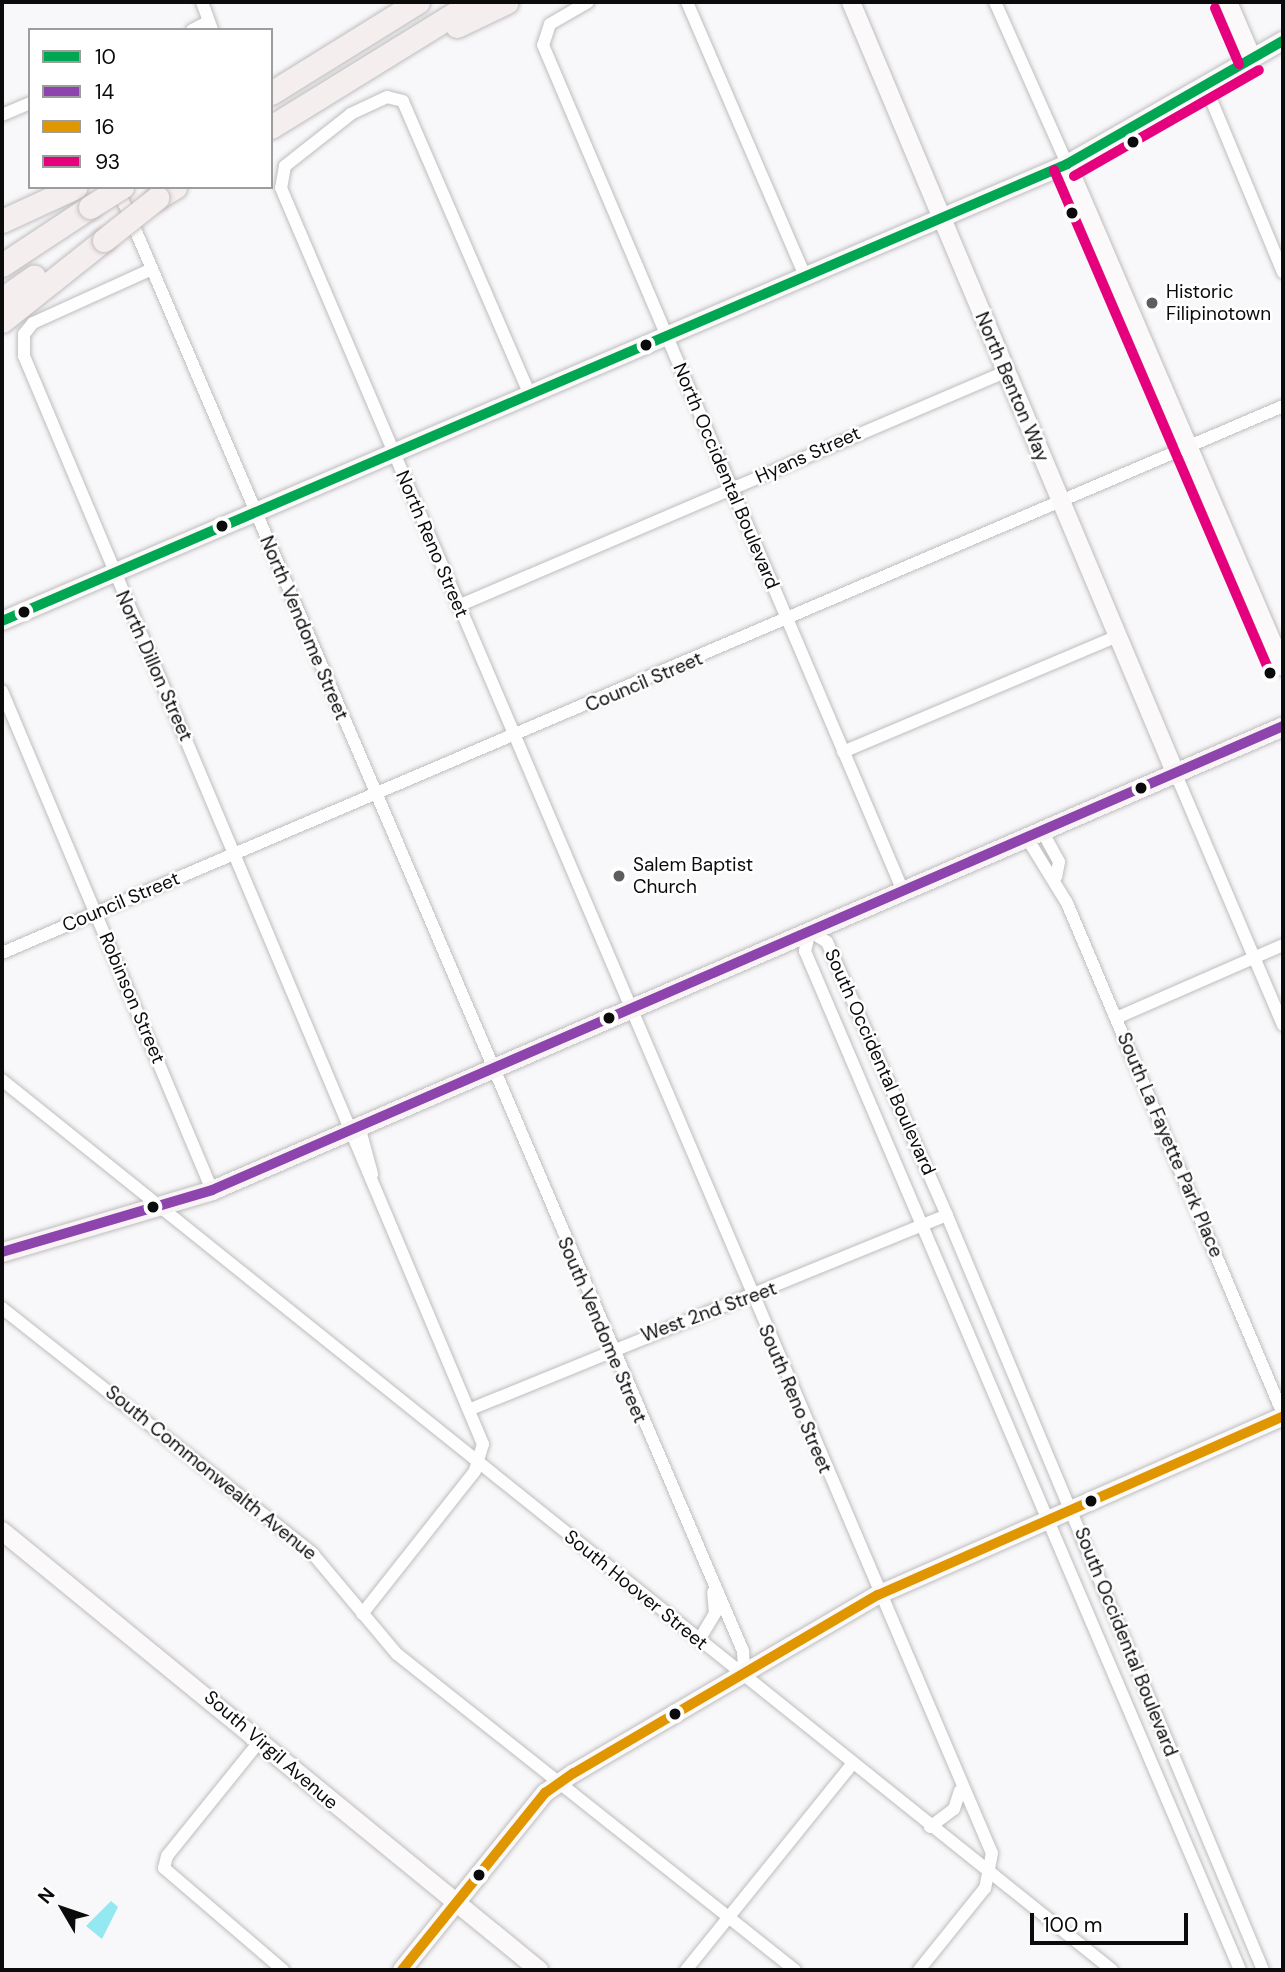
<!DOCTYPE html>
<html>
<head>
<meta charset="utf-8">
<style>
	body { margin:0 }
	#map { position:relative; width:1285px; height:1972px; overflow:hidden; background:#f8f7f9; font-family:"DM Sans",sans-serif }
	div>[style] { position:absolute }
	.water>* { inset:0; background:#93e8f2 }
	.roads { filter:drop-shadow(0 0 2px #bebdbe) drop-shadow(0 0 2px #bebdbe) }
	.street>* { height:12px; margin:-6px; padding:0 6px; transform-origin:6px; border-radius:6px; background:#fefefe }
	.secondary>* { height:18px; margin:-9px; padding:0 9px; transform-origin:9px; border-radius:9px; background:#fbf9f9 }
	.primary>* { height:19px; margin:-9.5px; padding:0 9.5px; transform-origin:9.5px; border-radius:9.5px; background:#f8f4f5 }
	.highway>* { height:23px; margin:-11.5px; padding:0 11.5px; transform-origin:11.5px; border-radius:11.5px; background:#f5eeef }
	.bridges { filter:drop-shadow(0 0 2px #c4bcbd) drop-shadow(0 0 2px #c4bcbd) }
	.highway-bridge>* { height:23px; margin:-11.5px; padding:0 11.5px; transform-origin:11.5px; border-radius:11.5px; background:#f5eeef }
	.bus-1>* { height:10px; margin:-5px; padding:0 5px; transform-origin:5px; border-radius:5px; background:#00a651 }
	.bus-2>* { height:10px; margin:-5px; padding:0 5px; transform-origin:5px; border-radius:5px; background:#8e44ad }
	.bus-3>* { height:10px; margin:-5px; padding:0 5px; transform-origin:5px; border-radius:5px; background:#e09601 }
	.bus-4>* { height:10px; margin:-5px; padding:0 5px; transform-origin:5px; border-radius:5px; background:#e5007d }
	.dots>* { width:19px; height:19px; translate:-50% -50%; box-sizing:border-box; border:4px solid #fff; border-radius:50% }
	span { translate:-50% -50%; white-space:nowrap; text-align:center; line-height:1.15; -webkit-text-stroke:5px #fff; paint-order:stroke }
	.poi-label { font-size:19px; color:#0c0b0c }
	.left { translate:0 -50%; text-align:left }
	.street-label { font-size:19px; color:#0c0b0c }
	.frame { position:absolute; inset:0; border:4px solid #0c0b0c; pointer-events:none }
	.legend { position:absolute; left:28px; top:28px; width:245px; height:161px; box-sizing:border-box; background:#fff; border:2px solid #9e9d9e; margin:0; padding:9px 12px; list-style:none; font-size:21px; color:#0c0b0c }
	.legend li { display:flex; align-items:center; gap:14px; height:35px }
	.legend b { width:35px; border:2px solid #9e9d9e }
	.north { position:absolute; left:28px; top:1874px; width:70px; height:70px; -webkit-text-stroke:5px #fff; paint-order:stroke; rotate:309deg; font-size:19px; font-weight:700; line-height:28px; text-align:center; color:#0c0b0c }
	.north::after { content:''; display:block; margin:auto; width:24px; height:32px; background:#0c0b0c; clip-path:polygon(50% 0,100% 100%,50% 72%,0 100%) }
	.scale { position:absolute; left:1030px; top:1913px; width:158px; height:32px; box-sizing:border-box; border:4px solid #0c0b0c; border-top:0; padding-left:9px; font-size:21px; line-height:24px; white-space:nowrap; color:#0c0b0c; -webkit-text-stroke:5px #fff; paint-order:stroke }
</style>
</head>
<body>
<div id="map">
	<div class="water">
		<i style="clip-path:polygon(111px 1901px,118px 1907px,102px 1939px,86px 1926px)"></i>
	</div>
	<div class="roads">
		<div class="street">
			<i style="left:202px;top:2px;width:30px;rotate:70deg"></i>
			<i style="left:588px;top:2px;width:44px;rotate:149.9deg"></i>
			<i style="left:550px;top:24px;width:22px;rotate:108deg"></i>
			<i style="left:543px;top:45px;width:919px;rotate:66.95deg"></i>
			<i style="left:687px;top:2px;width:298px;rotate:66.7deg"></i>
			<i style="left:995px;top:2px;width:177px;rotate:66deg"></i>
			<i style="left:192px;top:30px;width:18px;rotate:-27deg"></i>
			<i style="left:1205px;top:85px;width:203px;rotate:67.4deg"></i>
			<i style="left:2px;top:115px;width:30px;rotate:-23deg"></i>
			<i style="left:117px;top:187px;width:1592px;rotate:66.85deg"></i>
			<i style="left:743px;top:1651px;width:21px;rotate:87deg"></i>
			<i style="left:152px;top:269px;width:131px;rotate:155.6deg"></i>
			<i style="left:33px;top:323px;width:14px;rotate:129deg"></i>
			<i style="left:24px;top:334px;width:22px;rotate:90deg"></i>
			<i style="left:24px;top:356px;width:1181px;rotate:67.13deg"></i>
			<i style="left:483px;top:1444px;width:28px;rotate:107deg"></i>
			<i style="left:475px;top:1471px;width:182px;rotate:128.3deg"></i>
			<i style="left:530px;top:395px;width:320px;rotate:-113.4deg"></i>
			<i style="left:403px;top:101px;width:16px;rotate:-166deg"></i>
			<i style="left:387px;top:97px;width:40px;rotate:155deg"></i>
			<i style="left:351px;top:114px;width:84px;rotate:141.8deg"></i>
			<i style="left:285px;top:166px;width:22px;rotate:100deg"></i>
			<i style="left:281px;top:188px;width:1810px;rotate:66.88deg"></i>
			<i style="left:992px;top:1853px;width:36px;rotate:101deg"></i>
			<i style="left:985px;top:1888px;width:105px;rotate:128.8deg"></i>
			<i style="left:458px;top:606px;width:595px;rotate:-23.16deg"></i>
			<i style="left:2px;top:691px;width:541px;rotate:67.18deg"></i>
			<i style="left:843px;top:752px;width:298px;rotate:-22.9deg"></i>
			<i style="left:1175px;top:772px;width:275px;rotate:66.9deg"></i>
			<i style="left:1042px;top:831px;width:35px;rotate:61deg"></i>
			<i style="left:1059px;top:862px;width:15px;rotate:101deg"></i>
			<i style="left:1027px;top:838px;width:76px;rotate:58.4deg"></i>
			<i style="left:1067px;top:903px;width:555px;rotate:67.09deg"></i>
			<i style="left:2px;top:953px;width:1393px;rotate:-23.12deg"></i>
			<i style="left:1116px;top:1018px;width:182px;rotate:-23.6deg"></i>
			<i style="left:2px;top:1080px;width:1423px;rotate:38.72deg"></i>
			<i style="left:359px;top:1126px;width:50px;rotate:74.8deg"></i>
			<i style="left:2px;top:1308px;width:397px;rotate:38.3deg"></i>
			<i style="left:313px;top:1554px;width:131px;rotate:50deg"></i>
			<i style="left:397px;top:1654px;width:508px;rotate:38.45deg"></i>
			<i style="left:471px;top:1409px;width:514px;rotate:-22.17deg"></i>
			<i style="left:699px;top:1640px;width:31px;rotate:-59deg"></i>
			<i style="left:715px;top:1613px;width:21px;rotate:-95deg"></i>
			<i style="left:259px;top:1742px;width:146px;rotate:128.9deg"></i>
			<i style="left:167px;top:1856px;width:12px;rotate:104deg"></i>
			<i style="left:164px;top:1868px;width:157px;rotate:40.6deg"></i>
			<i style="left:930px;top:1827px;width:30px;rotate:-37deg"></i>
			<i style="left:954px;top:1809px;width:19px;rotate:-72deg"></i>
			<i style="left:686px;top:1970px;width:265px;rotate:-51.1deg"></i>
			<i style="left:1240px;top:1970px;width:1108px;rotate:-113.12deg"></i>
			<i style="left:805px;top:951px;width:21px;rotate:-76deg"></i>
			<i style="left:810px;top:931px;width:20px;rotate:33deg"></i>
			<i style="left:827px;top:942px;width:296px;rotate:66.3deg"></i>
			<i style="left:946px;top:1213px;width:821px;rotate:67.28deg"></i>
		</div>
		<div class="secondary">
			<i style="left:851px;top:2px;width:835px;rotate:67.18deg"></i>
			<i style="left:1228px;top:2px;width:61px;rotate:66.8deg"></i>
			<i style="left:1067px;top:164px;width:547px;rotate:66.76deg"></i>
			<i style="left:2px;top:621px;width:1159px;rotate:-23.22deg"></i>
			<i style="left:1067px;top:164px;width:249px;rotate:-29.7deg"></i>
			<i style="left:2px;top:1531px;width:694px;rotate:39.27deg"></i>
			<i style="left:402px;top:1970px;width:228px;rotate:-51.1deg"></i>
			<i style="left:545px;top:1793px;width:35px;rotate:-35deg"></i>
			<i style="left:574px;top:1773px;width:352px;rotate:-30.4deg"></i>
			<i style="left:878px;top:1595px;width:443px;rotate:-23.8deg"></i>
		</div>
		<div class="primary">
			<i style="left:2px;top:1252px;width:219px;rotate:-16.4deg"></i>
			<i style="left:212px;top:1190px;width:1167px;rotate:-23.42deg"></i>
		</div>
		<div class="highway">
			<i style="left:457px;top:26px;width:55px;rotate:-25.6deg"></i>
			<i style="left:271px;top:93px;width:173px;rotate:-31.8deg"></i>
			<i style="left:271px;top:127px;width:238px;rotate:-31.7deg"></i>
			<i style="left:157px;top:198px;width:21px;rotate:-31deg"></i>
			<i style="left:2px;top:221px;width:81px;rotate:-24.7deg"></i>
			<i style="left:2px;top:265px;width:105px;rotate:-33.4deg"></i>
			<i style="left:2px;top:299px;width:39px;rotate:-35deg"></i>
			<i style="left:2px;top:321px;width:130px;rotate:-38.5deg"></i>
		</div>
	</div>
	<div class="bridges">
		<div class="highway-bridge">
			<i style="left:90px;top:207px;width:38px;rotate:-32deg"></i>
			<i style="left:104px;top:240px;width:68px;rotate:-38.4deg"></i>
		</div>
	</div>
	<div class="bus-1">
		<i style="left:2px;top:621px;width:1159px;rotate:-23.22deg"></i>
		<i style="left:1067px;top:164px;width:249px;rotate:-29.7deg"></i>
	</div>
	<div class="bus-2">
		<i style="left:2px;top:1252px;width:219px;rotate:-16.4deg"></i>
		<i style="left:212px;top:1190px;width:1167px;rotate:-23.42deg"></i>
	</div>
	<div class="bus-3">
		<i style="left:402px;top:1970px;width:228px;rotate:-51.1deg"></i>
		<i style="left:545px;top:1793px;width:35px;rotate:-35deg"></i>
		<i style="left:574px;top:1773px;width:352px;rotate:-30.4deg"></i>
		<i style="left:878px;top:1595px;width:443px;rotate:-23.8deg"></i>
	</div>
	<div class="bus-4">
		<i style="left:1215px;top:8px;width:61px;rotate:66.8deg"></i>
		<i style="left:1054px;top:170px;width:547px;rotate:66.76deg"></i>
		<i style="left:1074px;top:176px;width:213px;rotate:-29.8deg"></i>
	</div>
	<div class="dots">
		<i style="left:1133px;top:142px;background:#0c0b0c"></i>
		<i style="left:1072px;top:213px;background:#0c0b0c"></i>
		<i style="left:1152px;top:303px;background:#5f5e5f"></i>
		<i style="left:646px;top:345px;background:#0c0b0c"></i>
		<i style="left:222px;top:526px;background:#0c0b0c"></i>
		<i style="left:24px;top:612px;background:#0c0b0c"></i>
		<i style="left:1270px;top:673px;background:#0c0b0c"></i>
		<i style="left:1141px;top:788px;background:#0c0b0c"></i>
		<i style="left:619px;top:876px;background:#5f5e5f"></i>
		<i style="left:609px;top:1018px;background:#0c0b0c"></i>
		<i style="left:153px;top:1207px;background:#0c0b0c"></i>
		<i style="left:1091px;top:1501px;background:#0c0b0c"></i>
		<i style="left:675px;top:1714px;background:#0c0b0c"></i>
		<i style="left:479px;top:1875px;background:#0c0b0c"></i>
	</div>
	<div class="poi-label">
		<span class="left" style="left:1166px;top:303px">Historic<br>Filipinotown</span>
		<span class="left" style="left:633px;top:876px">Salem Baptist<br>Church</span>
	</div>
	<div class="street-label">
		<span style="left:1012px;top:387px;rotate:67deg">North Benton Way</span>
		<span style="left:808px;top:455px;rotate:-24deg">Hyans Street</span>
		<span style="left:726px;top:476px;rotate:67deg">North Occidental Boulevard</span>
		<span style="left:432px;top:544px;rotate:67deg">North Reno Street</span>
		<span style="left:304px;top:628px;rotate:67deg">North Vendome Street</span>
		<span style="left:154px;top:666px;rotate:66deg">North Dillon Street</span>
		<span style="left:644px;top:682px;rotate:-23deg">Council Street</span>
		<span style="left:121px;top:902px;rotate:-23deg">Council Street</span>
		<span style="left:132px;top:998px;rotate:67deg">Robinson Street</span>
		<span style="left:880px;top:1062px;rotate:66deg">South Occidental Boulevard</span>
		<span style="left:1170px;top:1145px;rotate:67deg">South La Fayette Park Place</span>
		<span style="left:709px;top:1312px;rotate:-20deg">West 2nd Street</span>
		<span style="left:602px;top:1330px;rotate:67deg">South Vendome Street</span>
		<span style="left:795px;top:1399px;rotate:67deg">South Reno Street</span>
		<span style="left:211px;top:1473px;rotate:39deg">South Commonwealth Avenue</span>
		<span style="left:636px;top:1590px;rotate:39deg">South Hoover Street</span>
		<span style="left:1126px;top:1642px;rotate:68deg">South Occidental Boulevard</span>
		<span style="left:271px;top:1750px;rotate:41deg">South Virgil Avenue</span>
	</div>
	<div class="frame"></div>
	<ul class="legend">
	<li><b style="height:9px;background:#00a651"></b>10</li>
	<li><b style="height:9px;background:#8e44ad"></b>14</li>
	<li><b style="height:9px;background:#e09601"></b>16</li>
	<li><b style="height:9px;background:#e5007d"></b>93</li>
	</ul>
	<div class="north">N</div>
	<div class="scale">100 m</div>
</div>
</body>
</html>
